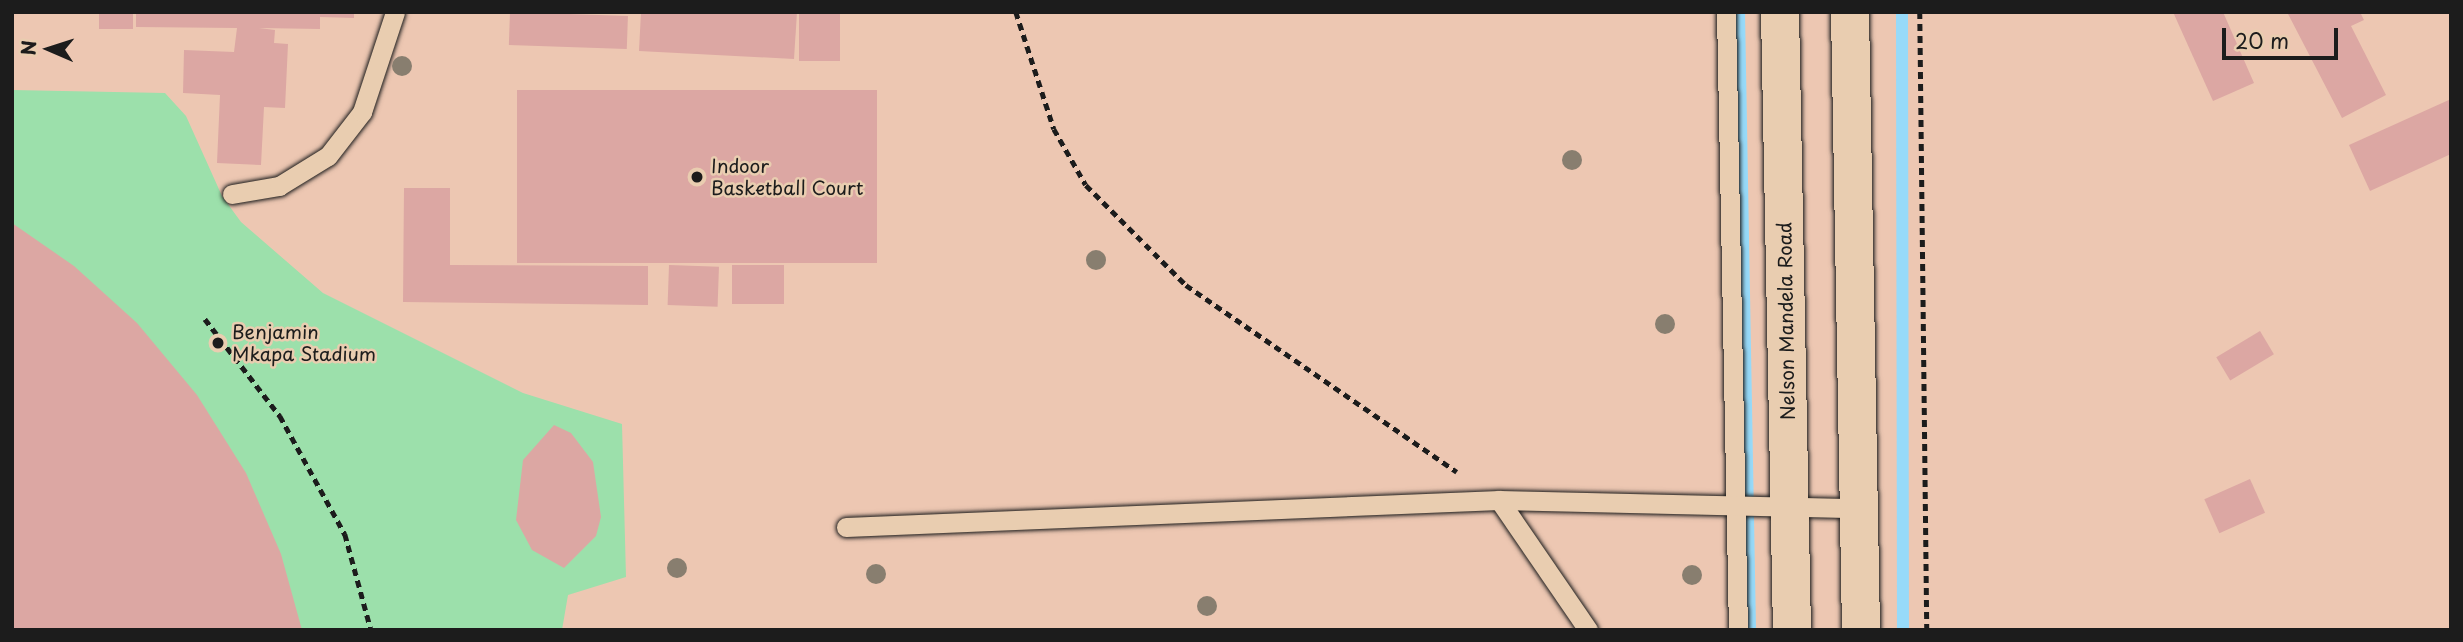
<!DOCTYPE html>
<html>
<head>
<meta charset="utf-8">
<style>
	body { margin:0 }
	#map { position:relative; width:2463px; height:642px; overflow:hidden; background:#edc7b2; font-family:"Playpen Sans",sans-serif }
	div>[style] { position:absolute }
	.green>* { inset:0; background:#9ce0ab }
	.stream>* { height:12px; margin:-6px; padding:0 6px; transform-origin:6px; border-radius:6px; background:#97daf9 }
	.building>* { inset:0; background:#dca7a3; transform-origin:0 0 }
	.path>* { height:4.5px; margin-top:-2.25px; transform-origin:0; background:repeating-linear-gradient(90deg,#1c1c1c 0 7px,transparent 0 12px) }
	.roads { filter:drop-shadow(0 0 2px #1c1c1c) drop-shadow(0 0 2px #1c1c1c) }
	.service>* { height:19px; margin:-9.5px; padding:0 9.5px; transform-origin:9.5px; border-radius:9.5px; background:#e9cdb0 }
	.primary>* { height:38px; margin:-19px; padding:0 19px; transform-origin:19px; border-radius:19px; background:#e9cdb0 }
	.trees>* { width:20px; height:20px; margin:-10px; border-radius:50%; background:#887e6f }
	.dots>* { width:19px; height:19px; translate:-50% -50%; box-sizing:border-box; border:4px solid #e9cdb0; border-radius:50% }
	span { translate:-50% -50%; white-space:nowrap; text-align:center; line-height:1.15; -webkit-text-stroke:5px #e9cdb0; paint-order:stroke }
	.poi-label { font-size:19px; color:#1c1c1c }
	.left { translate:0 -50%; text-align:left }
	.street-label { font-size:19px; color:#1c1c1c }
	.frame { position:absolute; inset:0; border:14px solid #1c1c1c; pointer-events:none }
	.north { position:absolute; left:14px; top:14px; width:70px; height:70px; -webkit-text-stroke:5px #e9cdb0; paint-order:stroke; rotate:273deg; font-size:19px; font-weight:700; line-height:28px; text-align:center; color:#1c1c1c }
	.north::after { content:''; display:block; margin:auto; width:24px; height:32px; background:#1c1c1c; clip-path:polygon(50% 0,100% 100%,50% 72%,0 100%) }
	.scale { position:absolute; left:2222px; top:28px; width:116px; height:32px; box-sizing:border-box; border:4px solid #1c1c1c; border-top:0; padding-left:9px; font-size:21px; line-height:24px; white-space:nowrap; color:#1c1c1c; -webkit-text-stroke:5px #e9cdb0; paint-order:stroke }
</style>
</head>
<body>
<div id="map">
	<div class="green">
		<i style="clip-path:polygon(12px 90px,165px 93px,186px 116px,222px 196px,241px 222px,323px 293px,523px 393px,622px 424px,626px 577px,568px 595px,562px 630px,12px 630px)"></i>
	</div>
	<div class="stream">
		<i style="left:1739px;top:12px;width:618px;rotate:88.98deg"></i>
		<i style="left:1902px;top:12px;width:618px;rotate:89.91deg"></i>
	</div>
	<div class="building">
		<i style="left:99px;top:12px;width:34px;height:17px"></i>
		<i style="clip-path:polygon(136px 12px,354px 12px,354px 18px,320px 17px,320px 29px,259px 28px,275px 30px,274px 43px,288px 44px,285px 108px,264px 107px,261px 165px,217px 163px,220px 95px,183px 93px,184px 50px,234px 52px,237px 28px,136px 27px)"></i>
		<i style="left:510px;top:12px;width:118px;height:33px;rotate:2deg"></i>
		<i style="clip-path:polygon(641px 12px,797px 12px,794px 59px,639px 51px)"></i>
		<i style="left:799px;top:12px;width:41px;height:49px"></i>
		<i style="clip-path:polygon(2173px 12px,2223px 12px,2254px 83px,2213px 101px)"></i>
		<i style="clip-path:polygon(2287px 12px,2360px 12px,2364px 20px,2351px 26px,2386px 95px,2342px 118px)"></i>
		<i style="left:877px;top:90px;width:173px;height:360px;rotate:90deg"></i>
		<i style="clip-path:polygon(2451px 99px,2451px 154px,2370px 191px,2349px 145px)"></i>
		<i style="clip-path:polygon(404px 188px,450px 188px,450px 265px,648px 266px,648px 305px,403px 302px)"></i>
		<i style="clip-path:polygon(12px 223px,74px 266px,137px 323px,197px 395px,246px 473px,281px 554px,302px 630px,12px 630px)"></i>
		<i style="left:669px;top:265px;width:50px;height:40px;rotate:2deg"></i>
		<i style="left:732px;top:265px;width:52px;height:39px"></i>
		<i style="left:2260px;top:331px;width:27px;height:51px;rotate:59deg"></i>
		<i style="clip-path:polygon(554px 425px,571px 433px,593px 462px,601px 517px,596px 536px,564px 568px,532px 550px,516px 520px,523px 460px)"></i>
		<i style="left:2250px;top:479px;width:37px;height:50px;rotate:66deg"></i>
	</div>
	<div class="path">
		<i style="left:1016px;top:12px;width:123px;rotate:72deg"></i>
		<i style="left:1054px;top:129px;width:64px;rotate:60.3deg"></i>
		<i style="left:1086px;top:185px;width:141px;rotate:45deg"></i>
		<i style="left:1186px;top:285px;width:329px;rotate:34.6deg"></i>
		<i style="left:1920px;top:12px;width:618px;rotate:89.35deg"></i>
		<i style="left:205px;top:319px;width:123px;rotate:52.3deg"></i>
		<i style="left:280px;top:416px;width:135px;rotate:61.2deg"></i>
		<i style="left:345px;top:534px;width:99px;rotate:74.8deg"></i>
	</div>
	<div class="roads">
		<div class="service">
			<i style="left:1726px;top:12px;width:618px;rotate:88.89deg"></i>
			<i style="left:232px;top:194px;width:48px;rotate:-9.7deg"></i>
			<i style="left:279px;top:186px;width:57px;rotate:-31.5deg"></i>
			<i style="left:328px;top:156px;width:56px;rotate:-52.3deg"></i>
			<i style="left:362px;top:112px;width:105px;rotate:-71.7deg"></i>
			<i style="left:1499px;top:500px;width:158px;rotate:55.6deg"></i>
			<i style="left:846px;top:527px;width:654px;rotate:-2.37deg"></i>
			<i style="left:1499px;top:500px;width:360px;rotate:1.3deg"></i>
		</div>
		<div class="primary">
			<i style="left:1780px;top:12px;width:618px;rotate:88.89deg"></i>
			<i style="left:1850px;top:12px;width:618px;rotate:88.98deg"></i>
		</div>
	</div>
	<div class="trees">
		<i style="left:402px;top:66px"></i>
		<i style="left:1572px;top:160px"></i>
		<i style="left:1096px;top:260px"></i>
		<i style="left:1665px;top:324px"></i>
		<i style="left:677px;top:568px"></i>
		<i style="left:876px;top:574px"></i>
		<i style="left:1692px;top:575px"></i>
		<i style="left:1207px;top:606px"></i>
	</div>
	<div class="dots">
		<i style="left:697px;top:177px;background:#1c1c1c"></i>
		<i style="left:218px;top:343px;background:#1c1c1c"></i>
	</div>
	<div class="poi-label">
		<span class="left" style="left:711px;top:177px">Indoor<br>Basketball Court</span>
		<span class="left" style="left:232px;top:343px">Benjamin<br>Mkapa Stadium</span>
	</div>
	<div class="street-label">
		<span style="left:1786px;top:321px;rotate:-91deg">Nelson Mandela Road</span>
	</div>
	<div class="frame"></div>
	<div class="north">N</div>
	<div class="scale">20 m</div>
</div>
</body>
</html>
